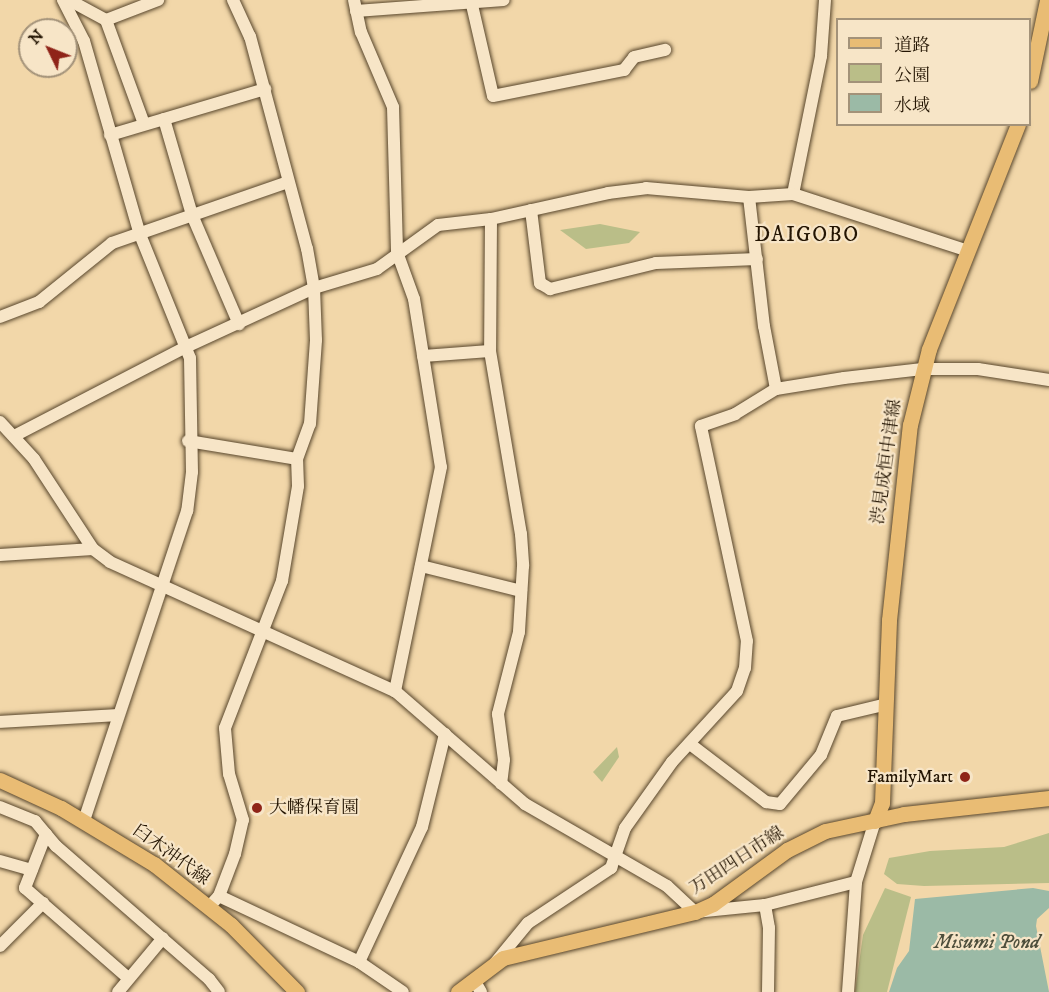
<!DOCTYPE html>
<html>
<head>
<meta charset="utf-8">
<style>
	body { margin:0 }
	#map { position:relative; width:1049px; height:992px; overflow:hidden; background:#f2d7a9; font-family:"IM FELL DW Pica","Noto Serif JP",serif }
	div>[style] { position:absolute }
	.green>* { inset:0; background:#babe88 }
	.water>* { inset:0; background:#9bbaa6 }
	.roads { filter:drop-shadow(0 0 2px #58462c) drop-shadow(0 0 2px #58462c) }
	.minor>* { height:12px; margin:-6px; padding:0 6px; transform-origin:6px; border-radius:6px; background:#f7e5c7 }
	.major>* { height:15px; margin:-7.5px; padding:0 7.5px; transform-origin:7.5px; border-radius:7.5px; background:#e9bc74 }
	.dots>* { width:16px; height:16px; translate:-50% -50%; box-sizing:border-box; border:3px solid #f7e5c7; border-radius:50% }
	span { translate:-50% -50%; white-space:nowrap; text-align:center; line-height:1.15; -webkit-text-stroke:4.5px #f7e5c7; paint-order:stroke }
	.street-label { font-size:18px; color:#241503 }
	.poi-label { font-size:18px; color:#241503 }
	.right { translate:-100% -50%; text-align:right }
	.left { translate:0 -50%; text-align:left }
	.water-label { font-size:20px; color:#4e4f3c; font-style:italic }
	.quarter-label { font-size:21px; color:#241503; letter-spacing:1.5px }
	.legend { position:absolute; left:836px; top:18px; width:195px; height:108px; box-sizing:border-box; background:#f7e5c7; border:2px solid #a39279; margin:0; padding:8px 10px; list-style:none; font-size:18px; color:#241503 }
	.legend li { display:flex; align-items:center; gap:12px; height:30px }
	.legend b { width:30px; border:2px solid #a39279 }
	.north { position:absolute; left:18px; top:18px; width:60px; height:60px; box-sizing:border-box; background:#f7e5c7; border:2px solid #a39279; border-radius:50%; rotate:313deg; font-size:16px; font-weight:700; line-height:24px; text-align:center; color:#241503 }
	.north::after { content:''; display:block; margin:auto; width:21px; height:27px; background:#8f2418; clip-path:polygon(50% 0,100% 100%,50% 72%,0 100%) }
</style>
</head>
<body>
<div id="map">
	<div class="green">
		<i style="clip-path:polygon(600px 224px,640px 232px,629px 243px,586px 249px,560px 230px)"></i>
		<i style="clip-path:polygon(617px 747px,619px 757px,602px 782px,593px 772px)"></i>
		<i style="clip-path:polygon(1049px 833px,1049px 883px,924px 886px,897px 884px,884px 874px,889px 858px,930px 851px,1004px 847px)"></i>
		<i style="clip-path:polygon(885px 888px,911px 897px,887px 992px,855px 992px,863px 935px)"></i>
	</div>
	<div class="water">
		<i style="clip-path:polygon(1033px 888px,1049px 891px,1049px 908px,1037px 919px,1036px 926px,1049px 992px,889px 992px,897px 968px,909px 951px,915px 899px)"></i>
	</div>
	<div class="roads">
		<div class="minor">
			<i style="left:63px;top:0;width:46px;rotate:62.9deg"></i>
			<i style="left:84px;top:41px;width:199px;rotate:73.9deg"></i>
			<i style="left:139px;top:232px;width:136px;rotate:68deg"></i>
			<i style="left:190px;top:358px;width:114px;rotate:89deg"></i>
			<i style="left:192px;top:472px;width:39px;rotate:97deg"></i>
			<i style="left:187px;top:511px;width:327px;rotate:108.4deg"></i>
			<i style="left:69px;top:0;width:42px;rotate:28.4deg"></i>
			<i style="left:106px;top:20px;width:111px;rotate:69.9deg"></i>
			<i style="left:354px;top:0;width:33px;rotate:78deg"></i>
			<i style="left:361px;top:32px;width:82px;rotate:66.9deg"></i>
			<i style="left:393px;top:107px;width:145px;rotate:88.4deg"></i>
			<i style="left:397px;top:252px;width:50px;rotate:70.1deg"></i>
			<i style="left:414px;top:299px;width:170px;rotate:80.9deg"></i>
			<i style="left:441px;top:467px;width:229px;rotate:101.6deg"></i>
			<i style="left:472px;top:5px;width:93px;rotate:77deg"></i>
			<i style="left:493px;top:96px;width:134px;rotate:-11.2deg"></i>
			<i style="left:624px;top:70px;width:16px;rotate:-52deg"></i>
			<i style="left:634px;top:57px;width:32px;rotate:-13deg"></i>
			<i style="left:356px;top:11px;width:148px;rotate:-4.3deg"></i>
			<i style="left:106px;top:20px;width:56px;rotate:-21deg"></i>
			<i style="left:164px;top:119px;width:100px;rotate:73.7deg"></i>
			<i style="left:192px;top:215px;width:119px;rotate:66.7deg"></i>
			<i style="left:110px;top:135px;width:162px;rotate:-16.5deg"></i>
			<i style="left:793px;top:194px;width:141px;rotate:-78.5deg"></i>
			<i style="left:821px;top:56px;width:56px;rotate:-85.9deg"></i>
			<i style="left:749px;top:197px;width:130px;rotate:83.4deg"></i>
			<i style="left:764px;top:326px;width:64px;rotate:79.2deg"></i>
			<i style="left:531px;top:210px;width:74px;rotate:83deg"></i>
			<i style="left:540px;top:283px;width:12px;rotate:31deg"></i>
			<i style="left:550px;top:289px;width:109px;rotate:-13.8deg"></i>
			<i style="left:656px;top:263px;width:101px;rotate:-2.3deg"></i>
			<i style="left:491px;top:219px;width:132px;rotate:90.4deg"></i>
			<i style="left:490px;top:351px;width:186px;rotate:80.4deg"></i>
			<i style="left:521px;top:534px;width:32px;rotate:86deg"></i>
			<i style="left:523px;top:566px;width:66px;rotate:93.5deg"></i>
			<i style="left:519px;top:632px;width:85px;rotate:104.4deg"></i>
			<i style="left:498px;top:714px;width:46px;rotate:82.6deg"></i>
			<i style="left:504px;top:760px;width:24px;rotate:97deg"></i>
			<i style="left:0;top:317px;width:42px;rotate:-21deg"></i>
			<i style="left:39px;top:302px;width:94px;rotate:-38.9deg"></i>
			<i style="left:112px;top:243px;width:186px;rotate:-19.1deg"></i>
			<i style="left:423px;top:356px;width:67px;rotate:-4.3deg"></i>
			<i style="left:0;top:422px;width:50px;rotate:47.4deg"></i>
			<i style="left:34px;top:459px;width:108px;rotate:56.8deg"></i>
			<i style="left:93px;top:549px;width:21px;rotate:37deg"></i>
			<i style="left:110px;top:562px;width:313px;rotate:24.4deg"></i>
			<i style="left:395px;top:691px;width:172px;rotate:41deg"></i>
			<i style="left:525px;top:804px;width:164px;rotate:30deg"></i>
			<i style="left:667px;top:886px;width:38px;rotate:43deg"></i>
			<i style="left:695px;top:912px;width:70px;rotate:-5.7deg"></i>
			<i style="left:765px;top:905px;width:94px;rotate:-14.2deg"></i>
			<i style="left:16px;top:435px;width:194px;rotate:-27.4deg"></i>
			<i style="left:188px;top:346px;width:139px;rotate:-24.7deg"></i>
			<i style="left:314px;top:288px;width:66px;rotate:-16.8deg"></i>
			<i style="left:377px;top:269px;width:75px;rotate:-35.8deg"></i>
			<i style="left:438px;top:225px;width:53px;rotate:-6.5deg"></i>
			<i style="left:491px;top:219px;width:120px;rotate:-12.5deg"></i>
			<i style="left:608px;top:193px;width:38px;rotate:-7deg"></i>
			<i style="left:646px;top:188px;width:103px;rotate:5deg"></i>
			<i style="left:749px;top:197px;width:44px;rotate:-3.9deg"></i>
			<i style="left:793px;top:194px;width:184px;rotate:18deg"></i>
			<i style="left:188px;top:441px;width:110px;rotate:9.4deg"></i>
			<i style="left:0;top:555px;width:93px;rotate:-3.7deg"></i>
			<i style="left:421px;top:566px;width:103px;rotate:14deg"></i>
			<i style="left:0;top:722px;width:117px;rotate:-3.4deg"></i>
			<i style="left:690px;top:744px;width:96px;rotate:37.3deg"></i>
			<i style="left:766px;top:802px;width:14px;rotate:8deg"></i>
			<i style="left:780px;top:804px;width:64px;rotate:-50.1deg"></i>
			<i style="left:821px;top:755px;width:42px;rotate:-67.7deg"></i>
			<i style="left:837px;top:716px;width:51px;rotate:-13.5deg"></i>
			<i style="left:0;top:807px;width:38px;rotate:22deg"></i>
			<i style="left:35px;top:821px;width:33px;rotate:50deg"></i>
			<i style="left:56px;top:846px;width:203px;rotate:41deg"></i>
			<i style="left:209px;top:979px;width:16px;rotate:52deg"></i>
			<i style="left:46px;top:834px;width:58px;rotate:111.3deg"></i>
			<i style="left:25px;top:888px;width:135px;rotate:41.1deg"></i>
			<i style="left:0;top:861px;width:33px;rotate:16deg"></i>
			<i style="left:219px;top:896px;width:155px;rotate:25.2deg"></i>
			<i style="left:359px;top:962px;width:53px;rotate:34.3deg"></i>
			<i style="left:765px;top:905px;width:23px;rotate:80deg"></i>
			<i style="left:769px;top:928px;width:64px;rotate:90.9deg"></i>
			<i style="left:209px;top:907px;width:15px;rotate:-48deg"></i>
			<i style="left:219px;top:896px;width:45px;rotate:-69.1deg"></i>
			<i style="left:235px;top:854px;width:35px;rotate:-77deg"></i>
			<i style="left:243px;top:820px;width:48px;rotate:-106.9deg"></i>
			<i style="left:229px;top:774px;width:46px;rotate:-95deg"></i>
			<i style="left:225px;top:728px;width:158px;rotate:-68.8deg"></i>
			<i style="left:282px;top:581px;width:96px;rotate:-80.4deg"></i>
			<i style="left:298px;top:486px;width:27px;rotate:-92deg"></i>
			<i style="left:297px;top:459px;width:37px;rotate:-70deg"></i>
			<i style="left:310px;top:424px;width:84px;rotate:-85.9deg"></i>
			<i style="left:316px;top:340px;width:52px;rotate:-92.2deg"></i>
			<i style="left:314px;top:288px;width:40px;rotate:-100deg"></i>
			<i style="left:307px;top:249px;width:220px;rotate:-105deg"></i>
			<i style="left:250px;top:37px;width:41px;rotate:-114.7deg"></i>
			<i style="left:0;top:946px;width:61px;rotate:-45deg"></i>
			<i style="left:359px;top:962px;width:149px;rotate:-65deg"></i>
			<i style="left:422px;top:827px;width:96px;rotate:-76.1deg"></i>
			<i style="left:495px;top:963px;width:52px;rotate:-50.5deg"></i>
			<i style="left:528px;top:923px;width:100px;rotate:-33.5deg"></i>
			<i style="left:611px;top:868px;width:42px;rotate:-70.7deg"></i>
			<i style="left:625px;top:828px;width:81px;rotate:-54.5deg"></i>
			<i style="left:672px;top:762px;width:96px;rotate:-47.5deg"></i>
			<i style="left:737px;top:691px;width:24px;rotate:-71deg"></i>
			<i style="left:745px;top:668px;width:27px;rotate:-86deg"></i>
			<i style="left:747px;top:641px;width:220px;rotate:-102.1deg"></i>
			<i style="left:701px;top:426px;width:36px;rotate:-19deg"></i>
			<i style="left:735px;top:414px;width:48px;rotate:-31.4deg"></i>
			<i style="left:776px;top:389px;width:69px;rotate:-9.2deg"></i>
			<i style="left:844px;top:378px;width:79px;rotate:-6.6deg"></i>
			<i style="left:922px;top:369px;width:56px"></i>
			<i style="left:978px;top:369px;width:72px;rotate:8.8deg"></i>
			<i style="left:474px;top:980px;width:14px;rotate:60deg"></i>
			<i style="left:118px;top:992px;width:70px;rotate:-50.2deg"></i>
			<i style="left:848px;top:992px;width:110px;rotate:-85.8deg"></i>
			<i style="left:856px;top:882px;width:64px;rotate:-72.7deg"></i>
		</div>
		<div class="major">
			<i style="left:1030px;top:81px;width:83px;rotate:-78.1deg"></i>
			<i style="left:0;top:780px;width:67px;rotate:24.7deg"></i>
			<i style="left:61px;top:808px;width:109px;rotate:31.1deg"></i>
			<i style="left:154px;top:864px;width:98px;rotate:38.4deg"></i>
			<i style="left:231px;top:925px;width:94px;rotate:45.4deg"></i>
			<i style="left:875px;top:821px;width:19px;rotate:-69deg"></i>
			<i style="left:882px;top:803px;width:183px;rotate:-87.8deg"></i>
			<i style="left:889px;top:620px;width:196px;rotate:-83.9deg"></i>
			<i style="left:910px;top:425px;width:78px;rotate:-76deg"></i>
			<i style="left:929px;top:349px;width:242px;rotate:-68.4deg"></i>
			<i style="left:458px;top:992px;width:56px;rotate:-37.1deg"></i>
			<i style="left:503px;top:958px;width:197px;rotate:-13.5deg"></i>
			<i style="left:695px;top:912px;width:20px;rotate:-24deg"></i>
			<i style="left:713px;top:904px;width:92px;rotate:-36.1deg"></i>
			<i style="left:787px;top:850px;width:42px;rotate:-26.6deg"></i>
			<i style="left:825px;top:831px;width:81px;rotate:-12.1deg"></i>
			<i style="left:904px;top:814px;width:146px;rotate:-6.3deg"></i>
		</div>
	</div>
	<div class="dots">
		<i style="left:965px;top:777px;background:#8f2418"></i>
		<i style="left:257px;top:808px;background:#8f2418"></i>
	</div>
	<div class="street-label">
		<span style="left:887px;top:462px;rotate:-82deg">渋見成恒中津線</span>
		<span style="left:171px;top:855px;rotate:36deg">臼木沖代線</span>
		<span style="left:737px;top:861px;rotate:-33deg">万田四日市線</span>
	</div>
	<div class="poi-label">
		<span class="right" style="left:953px;top:777px">FamilyMart</span>
		<span class="left" style="left:269px;top:808px">大幡保育園</span>
	</div>
	<div class="water-label">
		<span style="left:987px;top:942px">Misumi Pond</span>
	</div>
	<div class="quarter-label">
		<span style="left:807px;top:235px">DAIGOBO</span>
	</div>
	<ul class="legend">
	<li><b style="height:8px;background:#e9bc74"></b>道路</li>
	<li><b style="height:16px;background:#babe88"></b>公園</li>
	<li><b style="height:16px;background:#9bbaa6"></b>水域</li>
	</ul>
	<div class="north">N</div>
</div>
</body>
</html>
